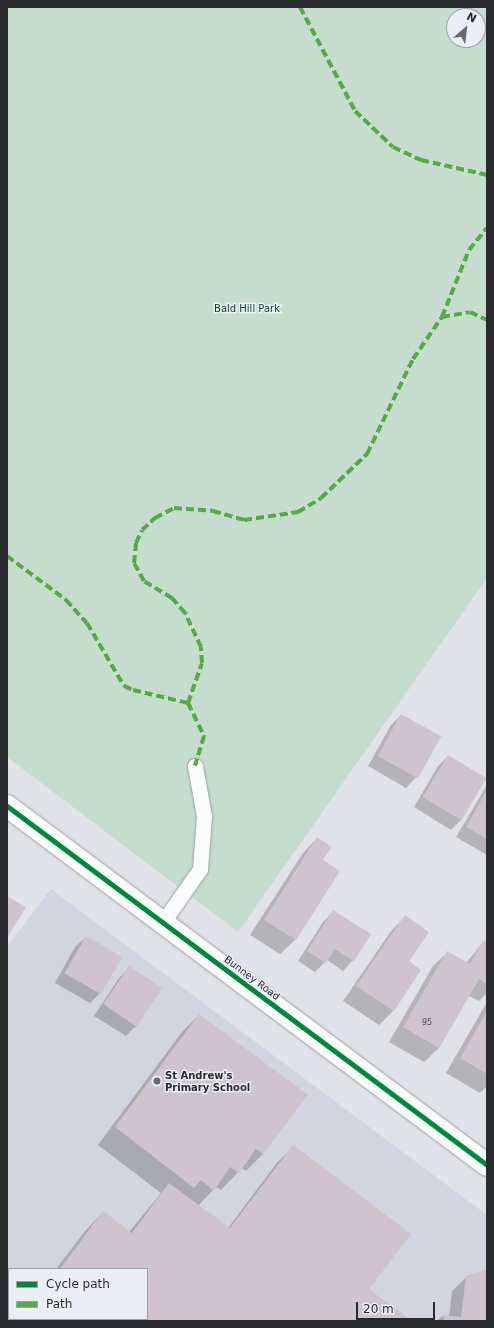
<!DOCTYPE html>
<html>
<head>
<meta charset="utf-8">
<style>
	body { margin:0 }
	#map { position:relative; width:494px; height:1328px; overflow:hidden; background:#e1e2e7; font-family:"DejaVu Sans",sans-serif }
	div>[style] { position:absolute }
	.built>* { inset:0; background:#d2d4df }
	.green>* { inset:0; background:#c5dcce }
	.shadow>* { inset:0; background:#0003 }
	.building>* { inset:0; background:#cfc3cd; transform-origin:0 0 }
	.roads { filter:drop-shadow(0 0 1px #9f9fa3) drop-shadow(0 0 1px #9f9fa3) }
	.lane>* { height:15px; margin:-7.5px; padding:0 7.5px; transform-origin:7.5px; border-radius:7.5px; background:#fafbfb }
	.street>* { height:22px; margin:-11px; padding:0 11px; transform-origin:11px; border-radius:11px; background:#fafbfb }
	.quiet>* { height:4px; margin-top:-2px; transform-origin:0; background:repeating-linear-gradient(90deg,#53ab44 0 8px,transparent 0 12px) }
	.cycleway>* { height:5px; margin:-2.5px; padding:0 2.5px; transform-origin:2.5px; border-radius:2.5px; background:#00873e }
	.dots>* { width:11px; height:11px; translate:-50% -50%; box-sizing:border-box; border:2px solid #eceef6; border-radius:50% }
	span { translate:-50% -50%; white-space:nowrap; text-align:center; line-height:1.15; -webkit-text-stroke:3px #eceef6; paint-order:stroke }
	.number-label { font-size:8px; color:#525055 }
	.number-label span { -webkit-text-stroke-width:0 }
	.park-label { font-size:10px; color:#0b3e21 }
	.street-label { font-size:10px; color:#292a2d }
	.poi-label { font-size:10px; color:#292a2d; font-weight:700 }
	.left { translate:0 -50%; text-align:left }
	.frame { position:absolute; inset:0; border:8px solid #292a2d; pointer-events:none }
	.legend { position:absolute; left:8px; top:1268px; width:140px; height:52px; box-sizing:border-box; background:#eceef6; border:1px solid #9ea0a6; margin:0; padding:5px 7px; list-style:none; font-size:12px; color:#292a2d }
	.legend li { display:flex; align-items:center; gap:8px; height:20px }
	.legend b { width:20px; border:1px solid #9ea0a6 }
	.north { position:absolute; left:446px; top:8px; width:40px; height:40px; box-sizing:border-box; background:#eceef6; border:1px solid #9ea0a6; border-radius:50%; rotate:28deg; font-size:11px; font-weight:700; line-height:16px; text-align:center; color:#292a2d }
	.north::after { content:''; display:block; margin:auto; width:14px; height:18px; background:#696a6e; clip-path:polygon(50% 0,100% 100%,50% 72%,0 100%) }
	.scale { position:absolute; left:356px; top:1302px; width:79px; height:18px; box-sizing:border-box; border:2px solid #292a2d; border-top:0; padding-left:5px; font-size:12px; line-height:14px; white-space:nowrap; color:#292a2d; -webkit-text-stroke:3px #eceef6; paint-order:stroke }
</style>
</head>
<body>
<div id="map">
	<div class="built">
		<i style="clip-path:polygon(evenodd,51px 889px,487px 1215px,487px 1321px,7px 1321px,7px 947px,51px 889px,9px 1269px,147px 1269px,147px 1319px,9px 1319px,9px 1269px)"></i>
	</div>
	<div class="green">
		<i style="clip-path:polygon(evenodd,7px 7px,487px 7px,487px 578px,238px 932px,7px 757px,7px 7px,454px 16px,478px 16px,478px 40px,454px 40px,454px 16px)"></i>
	</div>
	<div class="shadow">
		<i style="clip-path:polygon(401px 715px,416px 777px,406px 788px,368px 766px,391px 725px)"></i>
		<i style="clip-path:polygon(448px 756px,462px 819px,451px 830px,414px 807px,438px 766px)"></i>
		<i style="clip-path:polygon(487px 785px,487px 855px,456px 837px)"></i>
		<i style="clip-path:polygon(317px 838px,322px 861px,339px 871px,295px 940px,280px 954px,250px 935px,303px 853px)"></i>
		<i style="clip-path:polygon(333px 912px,369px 935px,353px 960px,343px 971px,327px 960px,315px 972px,298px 961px,323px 922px)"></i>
		<i style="clip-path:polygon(405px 917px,407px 962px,420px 970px,393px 1011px,379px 1025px,343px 1001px,391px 931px)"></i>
		<i style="clip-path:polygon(86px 937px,100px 993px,90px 1003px,55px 983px,75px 947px)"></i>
		<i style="clip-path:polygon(484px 941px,487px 943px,487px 993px,479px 1001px,469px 996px,439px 1048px,424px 1062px,389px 1042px,433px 966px,448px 952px,466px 963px)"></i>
		<i style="clip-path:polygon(129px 968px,136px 1026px,126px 1036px,94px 1016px,119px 978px)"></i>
		<i style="clip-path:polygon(487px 1002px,487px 1086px,480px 1093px,446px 1073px)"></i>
		<i style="clip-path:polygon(199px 1015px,263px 1154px,246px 1171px,242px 1168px,221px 1190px,216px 1187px,198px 1206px,228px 1228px,276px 1164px,293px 1147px,368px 1289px,410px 1321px,54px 1319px,147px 1319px,147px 1269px,56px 1269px,86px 1230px,103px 1212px,129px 1232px,161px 1193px,98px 1145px,182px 1032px)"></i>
		<i style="clip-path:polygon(487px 1270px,487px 1321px,437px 1321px,442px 1316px,449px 1317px,452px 1291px,467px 1277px)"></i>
	</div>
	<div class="building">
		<i style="left:401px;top:714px;width:46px;height:48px;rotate:29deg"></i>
		<i style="left:448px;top:755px;width:45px;height:49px;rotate:31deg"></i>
		<i style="clip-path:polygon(487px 790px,487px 839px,466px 827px)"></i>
		<i style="clip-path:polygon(317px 837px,332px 847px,323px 860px,340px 871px,296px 940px,264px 920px)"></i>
		<i style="clip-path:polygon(7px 896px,26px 907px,7px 938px)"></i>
		<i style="clip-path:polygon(333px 910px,371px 934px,354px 961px,335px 949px,326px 963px,307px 951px)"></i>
		<i style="clip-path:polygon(405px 915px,429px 932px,409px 961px,421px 970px,394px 1011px,356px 986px)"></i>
		<i style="left:86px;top:936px;width:42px;height:43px;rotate:30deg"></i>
		<i style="clip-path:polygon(484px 940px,487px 942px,487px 984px,479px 979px,439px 1048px,403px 1027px,447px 951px,470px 964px)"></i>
		<i style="left:129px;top:966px;width:40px;height:46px;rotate:34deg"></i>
		<i style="clip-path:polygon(487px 1011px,487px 1074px,460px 1058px)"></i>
		<i style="clip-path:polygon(199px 1014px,308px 1095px,263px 1154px,256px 1149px,239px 1173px,230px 1167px,214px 1191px,201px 1180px,194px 1188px,115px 1127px)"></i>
		<i style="clip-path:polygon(293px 1145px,411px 1234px,369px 1289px,412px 1321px,97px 1321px,94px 1319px,147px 1319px,147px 1269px,60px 1269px,103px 1211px,132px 1233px,169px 1183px,230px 1228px)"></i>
		<i style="clip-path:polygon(487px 1269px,487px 1321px,445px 1321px,442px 1315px,461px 1317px,466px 1276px)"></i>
	</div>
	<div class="roads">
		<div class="lane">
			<i style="left:163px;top:922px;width:65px;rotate:-55.1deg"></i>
			<i style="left:200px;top:869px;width:53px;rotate:-85.7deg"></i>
			<i style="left:204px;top:816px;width:51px;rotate:-100.2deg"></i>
		</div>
		<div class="street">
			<i style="left:7px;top:806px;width:599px;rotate:36.79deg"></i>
		</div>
	</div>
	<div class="quiet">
		<i style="left:300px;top:7px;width:118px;rotate:62.1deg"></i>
		<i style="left:355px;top:111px;width:52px;rotate:43.5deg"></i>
		<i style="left:393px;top:147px;width:31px;rotate:25deg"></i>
		<i style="left:421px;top:160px;width:68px;rotate:12.8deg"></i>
		<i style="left:442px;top:317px;width:72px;rotate:-68.1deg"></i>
		<i style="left:469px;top:250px;width:28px;rotate:-51deg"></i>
		<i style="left:7px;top:556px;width:74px;rotate:36.7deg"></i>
		<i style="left:66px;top:600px;width:31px;rotate:48deg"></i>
		<i style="left:87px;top:623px;width:73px;rotate:59.6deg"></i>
		<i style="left:124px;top:686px;width:10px;rotate:24deg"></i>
		<i style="left:133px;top:690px;width:57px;rotate:13.3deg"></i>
		<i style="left:188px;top:703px;width:42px;rotate:-70.7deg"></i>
		<i style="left:202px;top:663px;width:16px;rotate:-94deg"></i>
		<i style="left:201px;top:647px;width:38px;rotate:-115deg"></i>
		<i style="left:185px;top:613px;width:20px;rotate:-131deg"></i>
		<i style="left:172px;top:598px;width:33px;rotate:-149deg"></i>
		<i style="left:144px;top:581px;width:21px;rotate:-119deg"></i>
		<i style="left:134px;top:563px;width:20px;rotate:-84deg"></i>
		<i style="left:136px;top:543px;width:14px;rotate:-65deg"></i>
		<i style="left:142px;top:530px;width:18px;rotate:-43deg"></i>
		<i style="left:155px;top:518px;width:21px;rotate:-28deg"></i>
		<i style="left:174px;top:508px;width:39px;rotate:4deg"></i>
		<i style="left:213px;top:511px;width:32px;rotate:16deg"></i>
		<i style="left:244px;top:520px;width:55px;rotate:-8.4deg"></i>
		<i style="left:298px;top:512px;width:27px;rotate:-31deg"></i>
		<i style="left:321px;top:498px;width:64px;rotate:-43.7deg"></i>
		<i style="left:367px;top:454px;width:106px;rotate:-64.2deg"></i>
		<i style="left:413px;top:359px;width:51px;rotate:-55.4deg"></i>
		<i style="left:442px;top:317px;width:28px;rotate:-10deg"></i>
		<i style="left:470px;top:312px;width:19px;rotate:25deg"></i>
		<i style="left:188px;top:703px;width:37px;rotate:64deg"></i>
		<i style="left:204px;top:736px;width:31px;rotate:107deg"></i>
	</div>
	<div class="cycleway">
		<i style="left:7px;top:806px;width:599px;rotate:36.79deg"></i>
	</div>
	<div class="dots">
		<i style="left:157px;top:1081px;background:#696a6e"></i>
	</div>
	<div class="number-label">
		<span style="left:427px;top:1023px">95</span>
	</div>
	<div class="park-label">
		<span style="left:247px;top:309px">Bald Hill Park</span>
	</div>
	<div class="street-label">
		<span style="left:252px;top:978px;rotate:37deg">Bunney Road</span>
	</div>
	<div class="poi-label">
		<span class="left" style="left:165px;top:1081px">St Andrew's<br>Primary School</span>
	</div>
	<div class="frame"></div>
	<ul class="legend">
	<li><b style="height:5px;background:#00873e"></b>Cycle path</li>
	<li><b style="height:5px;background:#53ab44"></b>Path</li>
	</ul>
	<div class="north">N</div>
	<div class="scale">20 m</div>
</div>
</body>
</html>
